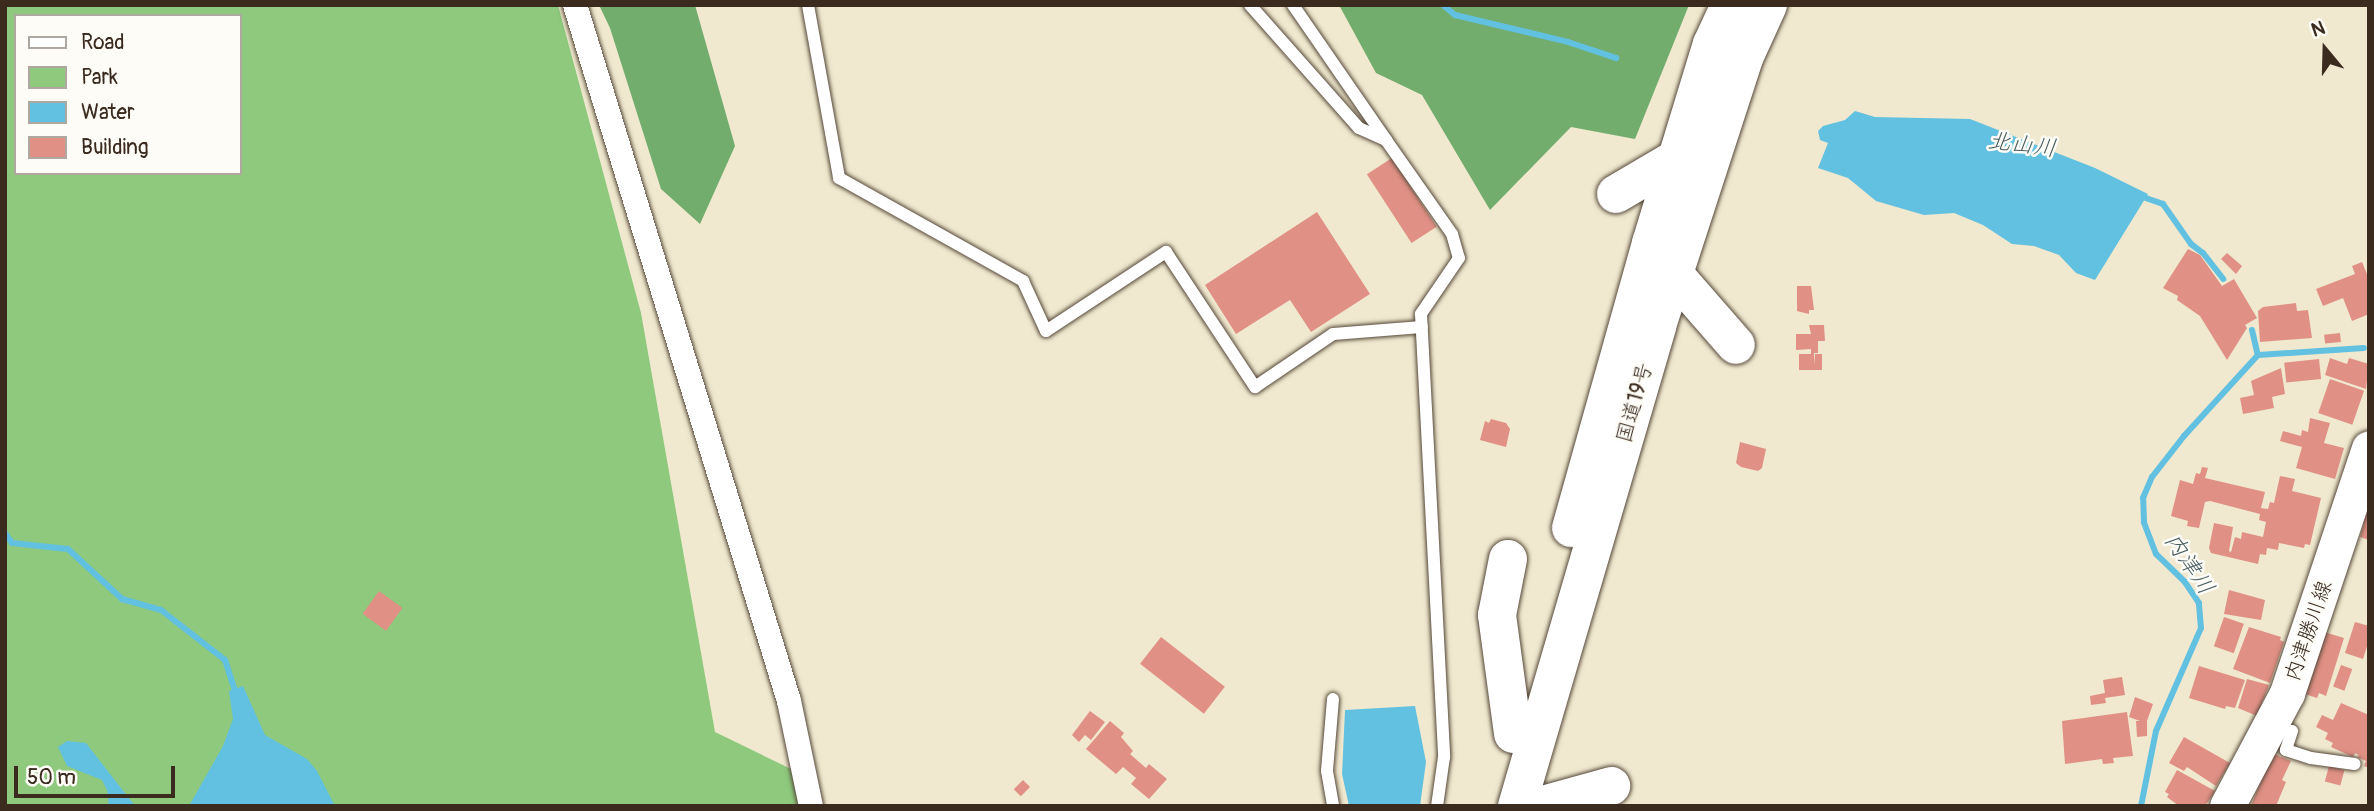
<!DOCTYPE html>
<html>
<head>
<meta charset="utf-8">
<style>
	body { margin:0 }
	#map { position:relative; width:2374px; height:811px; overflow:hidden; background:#f0e9cf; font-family:Pangolin,"Klee One",sans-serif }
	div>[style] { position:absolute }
	.green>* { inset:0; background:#8ec97e }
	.forest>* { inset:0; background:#72ad6d }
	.water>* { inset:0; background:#62c1e0 }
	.stream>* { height:6px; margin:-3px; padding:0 3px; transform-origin:3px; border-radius:3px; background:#62c1e0 }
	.building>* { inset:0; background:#e09085; transform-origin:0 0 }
	.roads { filter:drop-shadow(0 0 2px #564739) drop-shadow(0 0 2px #564739) }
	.lane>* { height:12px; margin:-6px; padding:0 6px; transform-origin:6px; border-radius:6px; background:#fff }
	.street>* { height:24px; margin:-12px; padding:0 12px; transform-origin:12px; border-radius:12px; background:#fff }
	.secondary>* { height:35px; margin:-17.5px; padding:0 17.5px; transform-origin:17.5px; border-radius:17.5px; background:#fff }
	.highway>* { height:38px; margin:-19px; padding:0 19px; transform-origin:19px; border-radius:19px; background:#fff }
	span { translate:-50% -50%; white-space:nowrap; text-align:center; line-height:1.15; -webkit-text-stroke:5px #fdfcf7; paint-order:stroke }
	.street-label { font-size:21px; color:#3b2a1e }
	.water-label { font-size:23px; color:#495f62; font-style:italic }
	.frame { position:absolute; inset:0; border:7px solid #3b2a1e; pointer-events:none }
	.legend { position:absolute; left:14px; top:14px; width:228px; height:161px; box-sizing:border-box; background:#fdfcf7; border:2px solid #afa8a0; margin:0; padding:9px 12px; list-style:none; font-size:21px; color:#3b2a1e }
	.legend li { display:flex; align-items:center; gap:14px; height:35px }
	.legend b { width:35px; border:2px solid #afa8a0 }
	.north { position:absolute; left:2290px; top:14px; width:70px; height:70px; -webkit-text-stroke:5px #fdfcf7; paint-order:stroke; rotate:341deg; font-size:19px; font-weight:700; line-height:28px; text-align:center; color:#3b2a1e }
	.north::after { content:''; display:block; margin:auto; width:24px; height:32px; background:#3b2a1e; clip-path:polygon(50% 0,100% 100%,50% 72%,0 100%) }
	.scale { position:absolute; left:14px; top:766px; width:161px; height:32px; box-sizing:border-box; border:4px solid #3b2a1e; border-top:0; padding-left:9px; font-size:21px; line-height:24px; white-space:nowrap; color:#3b2a1e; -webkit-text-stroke:5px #fdfcf7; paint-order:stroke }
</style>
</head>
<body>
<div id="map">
	<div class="green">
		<i style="clip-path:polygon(evenodd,5px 5px,558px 5px,641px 313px,715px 732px,793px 770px,803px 806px,5px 806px,5px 5px,16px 16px,240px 16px,240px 173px,16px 173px,16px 16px)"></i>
	</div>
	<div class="forest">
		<i style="clip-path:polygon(599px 5px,695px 5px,735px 146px,700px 224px,661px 189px,610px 28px)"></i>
		<i style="clip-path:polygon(1339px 5px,1689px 5px,1635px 139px,1571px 127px,1490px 210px,1422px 95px,1376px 73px)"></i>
	</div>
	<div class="water">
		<i style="clip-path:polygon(1855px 111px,1875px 117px,1970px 119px,2095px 168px,2148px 194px,2095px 280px,2076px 273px,2059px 255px,2034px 246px,2012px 244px,1983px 225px,1954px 213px,1924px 215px,1876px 201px,1848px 178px,1818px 168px,1828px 143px,1820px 140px,1818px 131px,1823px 126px,1845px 120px)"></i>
		<i style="clip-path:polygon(243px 686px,265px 735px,307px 759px,317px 771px,335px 806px,189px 806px,223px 746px,233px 719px,229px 691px)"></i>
		<i style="clip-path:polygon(1415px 706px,1426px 762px,1420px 806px,1349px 806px,1342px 774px,1345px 710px)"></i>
		<i style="clip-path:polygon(67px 741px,86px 743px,135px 806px,109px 806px,107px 790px,102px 780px,67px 766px,58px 747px)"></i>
	</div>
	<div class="stream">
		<i style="left:1443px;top:5px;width:16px;rotate:40deg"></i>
		<i style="left:1455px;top:15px;width:116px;rotate:13.4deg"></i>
		<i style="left:1568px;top:42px;width:51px;rotate:18.4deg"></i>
		<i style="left:2140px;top:196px;width:24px;rotate:19deg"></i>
		<i style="left:2163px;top:204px;width:49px;rotate:55deg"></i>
		<i style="left:2191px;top:244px;width:15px;rotate:37deg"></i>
		<i style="left:2203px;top:253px;width:33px;rotate:52deg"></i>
		<i style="left:2252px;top:330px;width:26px;rotate:77deg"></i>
		<i style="left:5px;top:533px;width:12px;rotate:55deg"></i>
		<i style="left:12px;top:543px;width:56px;rotate:6.1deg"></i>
		<i style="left:68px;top:549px;width:74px;rotate:42.8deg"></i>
		<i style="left:122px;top:599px;width:41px;rotate:15.8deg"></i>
		<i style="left:161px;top:610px;width:81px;rotate:38deg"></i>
		<i style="left:225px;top:660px;width:39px;rotate:72deg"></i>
		<i style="left:2141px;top:806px;width:76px;rotate:-78.7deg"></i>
		<i style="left:2156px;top:731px;width:112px;rotate:-66.4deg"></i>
		<i style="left:2201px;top:628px;width:25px;rotate:-95deg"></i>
		<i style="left:2199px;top:603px;width:25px;rotate:-124deg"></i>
		<i style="left:2185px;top:582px;width:40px;rotate:-136deg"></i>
		<i style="left:2156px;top:554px;width:34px;rotate:-111deg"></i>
		<i style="left:2144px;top:522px;width:24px;rotate:-92deg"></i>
		<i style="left:2143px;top:498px;width:23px;rotate:-67deg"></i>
		<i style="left:2152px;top:477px;width:52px;rotate:-52deg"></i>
		<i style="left:2184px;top:436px;width:110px;rotate:-47.6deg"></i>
		<i style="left:2258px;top:355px;width:106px;rotate:-3.8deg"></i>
	</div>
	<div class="building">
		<i style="left:1392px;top:158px;width:82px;height:30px;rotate:57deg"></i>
		<i style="clip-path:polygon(1317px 212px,1370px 294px,1311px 332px,1290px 300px,1236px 334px,1205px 285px)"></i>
		<i style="clip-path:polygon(2188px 249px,2200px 255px,2222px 286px,2234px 279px,2257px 318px,2245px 325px,2247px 328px,2227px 360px,2200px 316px,2177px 300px,2178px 296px,2163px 288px)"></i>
		<i style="clip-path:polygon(2227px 253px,2242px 266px,2236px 274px,2221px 259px)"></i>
		<i style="clip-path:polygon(2362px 262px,2369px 279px,2369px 314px,2352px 321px,2343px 298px,2323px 306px,2316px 289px,2355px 274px,2352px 266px)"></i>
		<i style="clip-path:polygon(1797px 286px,1811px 286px,1814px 310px,1809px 310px,1809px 314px,1797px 311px)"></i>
		<i style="clip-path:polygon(2296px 303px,2297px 311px,2308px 310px,2312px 338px,2260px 342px,2258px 311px,2263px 307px)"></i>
		<i style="clip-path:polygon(1809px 325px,1824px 325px,1825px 341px,1818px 341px,1818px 353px,1814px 353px,1814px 365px,1815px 354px,1822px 354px,1822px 370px,1799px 370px,1799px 354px,1811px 354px,1811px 349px,1796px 350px,1796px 334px,1811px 334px)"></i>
		<i style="left:2340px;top:333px;width:9px;height:16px;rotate:84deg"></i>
		<i style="clip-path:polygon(2330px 358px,2347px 364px,2349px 358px,2369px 364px,2366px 389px,2325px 375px)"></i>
		<i style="left:2319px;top:359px;width:20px;height:35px;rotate:84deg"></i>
		<i style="clip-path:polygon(2281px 368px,2285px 394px,2272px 397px,2274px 408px,2243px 414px,2240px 398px,2254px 395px,2251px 381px)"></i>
		<i style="left:2330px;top:379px;width:36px;height:36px;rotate:19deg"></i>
		<i style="clip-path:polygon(2310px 418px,2330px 423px,2324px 443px,2344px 448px,2335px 479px,2296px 468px,2302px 447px,2280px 441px,2283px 431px,2301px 436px,2302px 430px,2308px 432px)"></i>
		<i style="clip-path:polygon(1491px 419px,1506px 423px,1510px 429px,1506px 447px,1480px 440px,1485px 421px,1489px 423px)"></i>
		<i style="clip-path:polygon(1740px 442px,1766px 449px,1762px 468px,1758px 471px,1741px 467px,1736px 463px)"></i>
		<i style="clip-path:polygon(2202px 467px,2208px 468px,2205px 478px,2265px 492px,2261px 508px,2268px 509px,2270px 502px,2274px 503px,2280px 476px,2295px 479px,2292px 491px,2321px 498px,2310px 545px,2305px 544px,2304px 548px,2279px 543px,2278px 550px,2267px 548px,2266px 555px,2260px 554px,2258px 564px,2211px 553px,2209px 548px,2214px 523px,2233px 527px,2229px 551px,2231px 552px,2235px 537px,2241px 539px,2242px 532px,2263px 537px,2266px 522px,2259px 520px,2260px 514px,2210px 501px,2205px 502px,2199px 528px,2187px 526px,2188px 521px,2171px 516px,2180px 480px,2193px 484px,2196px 473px,2200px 474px)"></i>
		<i style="clip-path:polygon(2362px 509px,2369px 511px,2369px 540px,2360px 537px,2364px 524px,2355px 522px)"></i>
		<i style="clip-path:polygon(2229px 590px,2265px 600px,2261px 620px,2224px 614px)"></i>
		<i style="left:379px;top:591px;width:29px;height:28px;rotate:36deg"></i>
		<i style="left:2224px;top:617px;width:21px;height:31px;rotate:19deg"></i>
		<i style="clip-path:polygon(2355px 622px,2369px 626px,2369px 640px,2363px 659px,2345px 653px)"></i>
		<i style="clip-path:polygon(2249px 627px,2281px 637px,2280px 640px,2284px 642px,2270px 683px,2233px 669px)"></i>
		<i style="clip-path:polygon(2324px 632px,2344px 638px,2326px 696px,2319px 693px,2317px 698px,2299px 692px)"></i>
		<i style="left:1161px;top:637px;width:81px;height:34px;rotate:38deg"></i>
		<i style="left:2341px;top:665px;width:12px;height:23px;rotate:20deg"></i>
		<i style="clip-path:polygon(2199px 666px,2245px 680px,2235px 708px,2226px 706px,2225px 709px,2189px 698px)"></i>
		<i style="clip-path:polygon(2122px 677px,2125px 695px,2105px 698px,2106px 703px,2091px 705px,2090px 696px,2105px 693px,2103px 680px)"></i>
		<i style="clip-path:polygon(2247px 679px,2269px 685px,2257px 716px,2238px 708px)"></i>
		<i style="clip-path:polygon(2135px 697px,2153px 704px,2147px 721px,2147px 736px,2137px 737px,2136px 721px,2140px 721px,2129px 717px)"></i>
		<i style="clip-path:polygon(2341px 703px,2369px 715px,2369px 768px,2364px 766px,2366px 761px,2357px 757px,2359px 755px,2355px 753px,2353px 757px,2331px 747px,2333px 743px,2325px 739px,2328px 733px,2316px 727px,2322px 715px,2333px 720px)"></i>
		<i style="clip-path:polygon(1090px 711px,1105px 722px,1091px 740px,1085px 735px,1079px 742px,1072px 735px)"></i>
		<i style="clip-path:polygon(2127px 712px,2133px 756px,2113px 758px,2114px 763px,2103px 764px,2102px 759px,2065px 764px,2062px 721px)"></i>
		<i style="clip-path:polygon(1110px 721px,1124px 733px,1121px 737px,1133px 751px,1130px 754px,1146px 768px,1149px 764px,1167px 779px,1149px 799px,1131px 784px,1136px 778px,1123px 767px,1116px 774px,1086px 749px)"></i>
		<i style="clip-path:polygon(2184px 737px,2230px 763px,2216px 786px,2187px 767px,2184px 771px,2169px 763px)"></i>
		<i style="clip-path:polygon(2272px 753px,2291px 761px,2282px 780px,2286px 782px,2276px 806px,2251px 806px)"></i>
		<i style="left:2329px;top:766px;width:16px;height:16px;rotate:15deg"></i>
		<i style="clip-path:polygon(2177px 770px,2215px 791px,2205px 806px,2179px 806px,2167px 797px,2169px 794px,2165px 792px)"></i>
		<i style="left:1023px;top:780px;width:10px;height:13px;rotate:45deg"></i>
	</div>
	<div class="roads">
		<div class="lane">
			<i style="left:808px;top:5px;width:176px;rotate:79.8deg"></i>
			<i style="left:839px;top:178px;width:211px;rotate:29.2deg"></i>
			<i style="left:1023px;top:281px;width:55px;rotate:65.3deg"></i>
			<i style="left:1046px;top:331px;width:144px;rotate:-33.4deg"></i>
			<i style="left:1166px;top:252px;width:162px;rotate:56.6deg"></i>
			<i style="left:1255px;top:387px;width:94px;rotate:-34.2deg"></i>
			<i style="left:1333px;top:334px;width:89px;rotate:-4.5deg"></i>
			<i style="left:1250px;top:5px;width:164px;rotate:48.5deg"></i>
			<i style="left:1359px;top:128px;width:30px;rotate:24deg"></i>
			<i style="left:1386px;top:140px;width:115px;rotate:54.9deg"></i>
			<i style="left:1452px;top:234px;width:25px;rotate:74deg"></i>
			<i style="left:1459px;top:258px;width:68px;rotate:124.2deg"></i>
			<i style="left:1421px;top:314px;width:444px;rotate:87deg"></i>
			<i style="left:1444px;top:757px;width:49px;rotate:98.1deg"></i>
			<i style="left:1293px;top:5px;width:164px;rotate:55.4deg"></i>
			<i style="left:1333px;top:699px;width:72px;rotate:94.8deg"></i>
			<i style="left:1327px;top:771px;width:36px;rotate:80deg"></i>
			<i style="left:2274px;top:727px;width:18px;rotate:13deg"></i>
			<i style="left:2292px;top:731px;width:20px;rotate:108deg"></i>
			<i style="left:2286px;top:750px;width:26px;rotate:18deg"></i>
			<i style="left:2311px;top:758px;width:44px;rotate:7.8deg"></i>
		</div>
		<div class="street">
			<i style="left:575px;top:5px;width:728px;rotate:72.91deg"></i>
			<i style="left:789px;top:701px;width:107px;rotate:78.2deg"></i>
		</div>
		<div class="secondary">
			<i style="left:2227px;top:806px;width:128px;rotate:-62deg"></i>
			<i style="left:2287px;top:693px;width:258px;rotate:-71.5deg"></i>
		</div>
		<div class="highway">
			<i style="left:1616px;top:194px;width:71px;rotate:-30.5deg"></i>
			<i style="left:1674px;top:274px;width:94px;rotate:48.9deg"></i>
			<i style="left:1571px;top:528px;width:296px;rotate:-74.3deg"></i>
			<i style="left:1651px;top:243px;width:208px;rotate:-73deg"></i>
			<i style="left:1712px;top:44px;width:43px;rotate:-65.2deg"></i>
			<i style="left:1508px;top:559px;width:57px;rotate:101.1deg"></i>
			<i style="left:1497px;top:615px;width:120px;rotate:82.3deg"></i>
			<i style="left:1517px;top:806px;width:500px;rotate:-73.7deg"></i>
			<i style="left:1657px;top:326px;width:282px;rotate:-72deg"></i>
			<i style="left:1744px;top:58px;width:58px;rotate:-65.6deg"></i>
			<i style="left:1539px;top:806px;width:75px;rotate:-15.5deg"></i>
		</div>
	</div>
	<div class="street-label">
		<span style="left:1635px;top:403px;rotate:-74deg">国道19号</span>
		<span style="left:2309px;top:631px;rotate:-71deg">内津勝川線</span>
	</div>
	<div class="water-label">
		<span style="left:2022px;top:145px;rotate:7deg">北山川</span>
		<span style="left:2189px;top:564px;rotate:56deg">内津川</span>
	</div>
	<div class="frame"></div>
	<ul class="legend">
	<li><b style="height:9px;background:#fff"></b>Road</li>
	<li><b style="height:19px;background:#8ec97e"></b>Park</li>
	<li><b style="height:19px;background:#62c1e0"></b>Water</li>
	<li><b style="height:19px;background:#e09085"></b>Building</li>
	</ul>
	<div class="north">N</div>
	<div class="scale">50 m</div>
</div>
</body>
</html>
